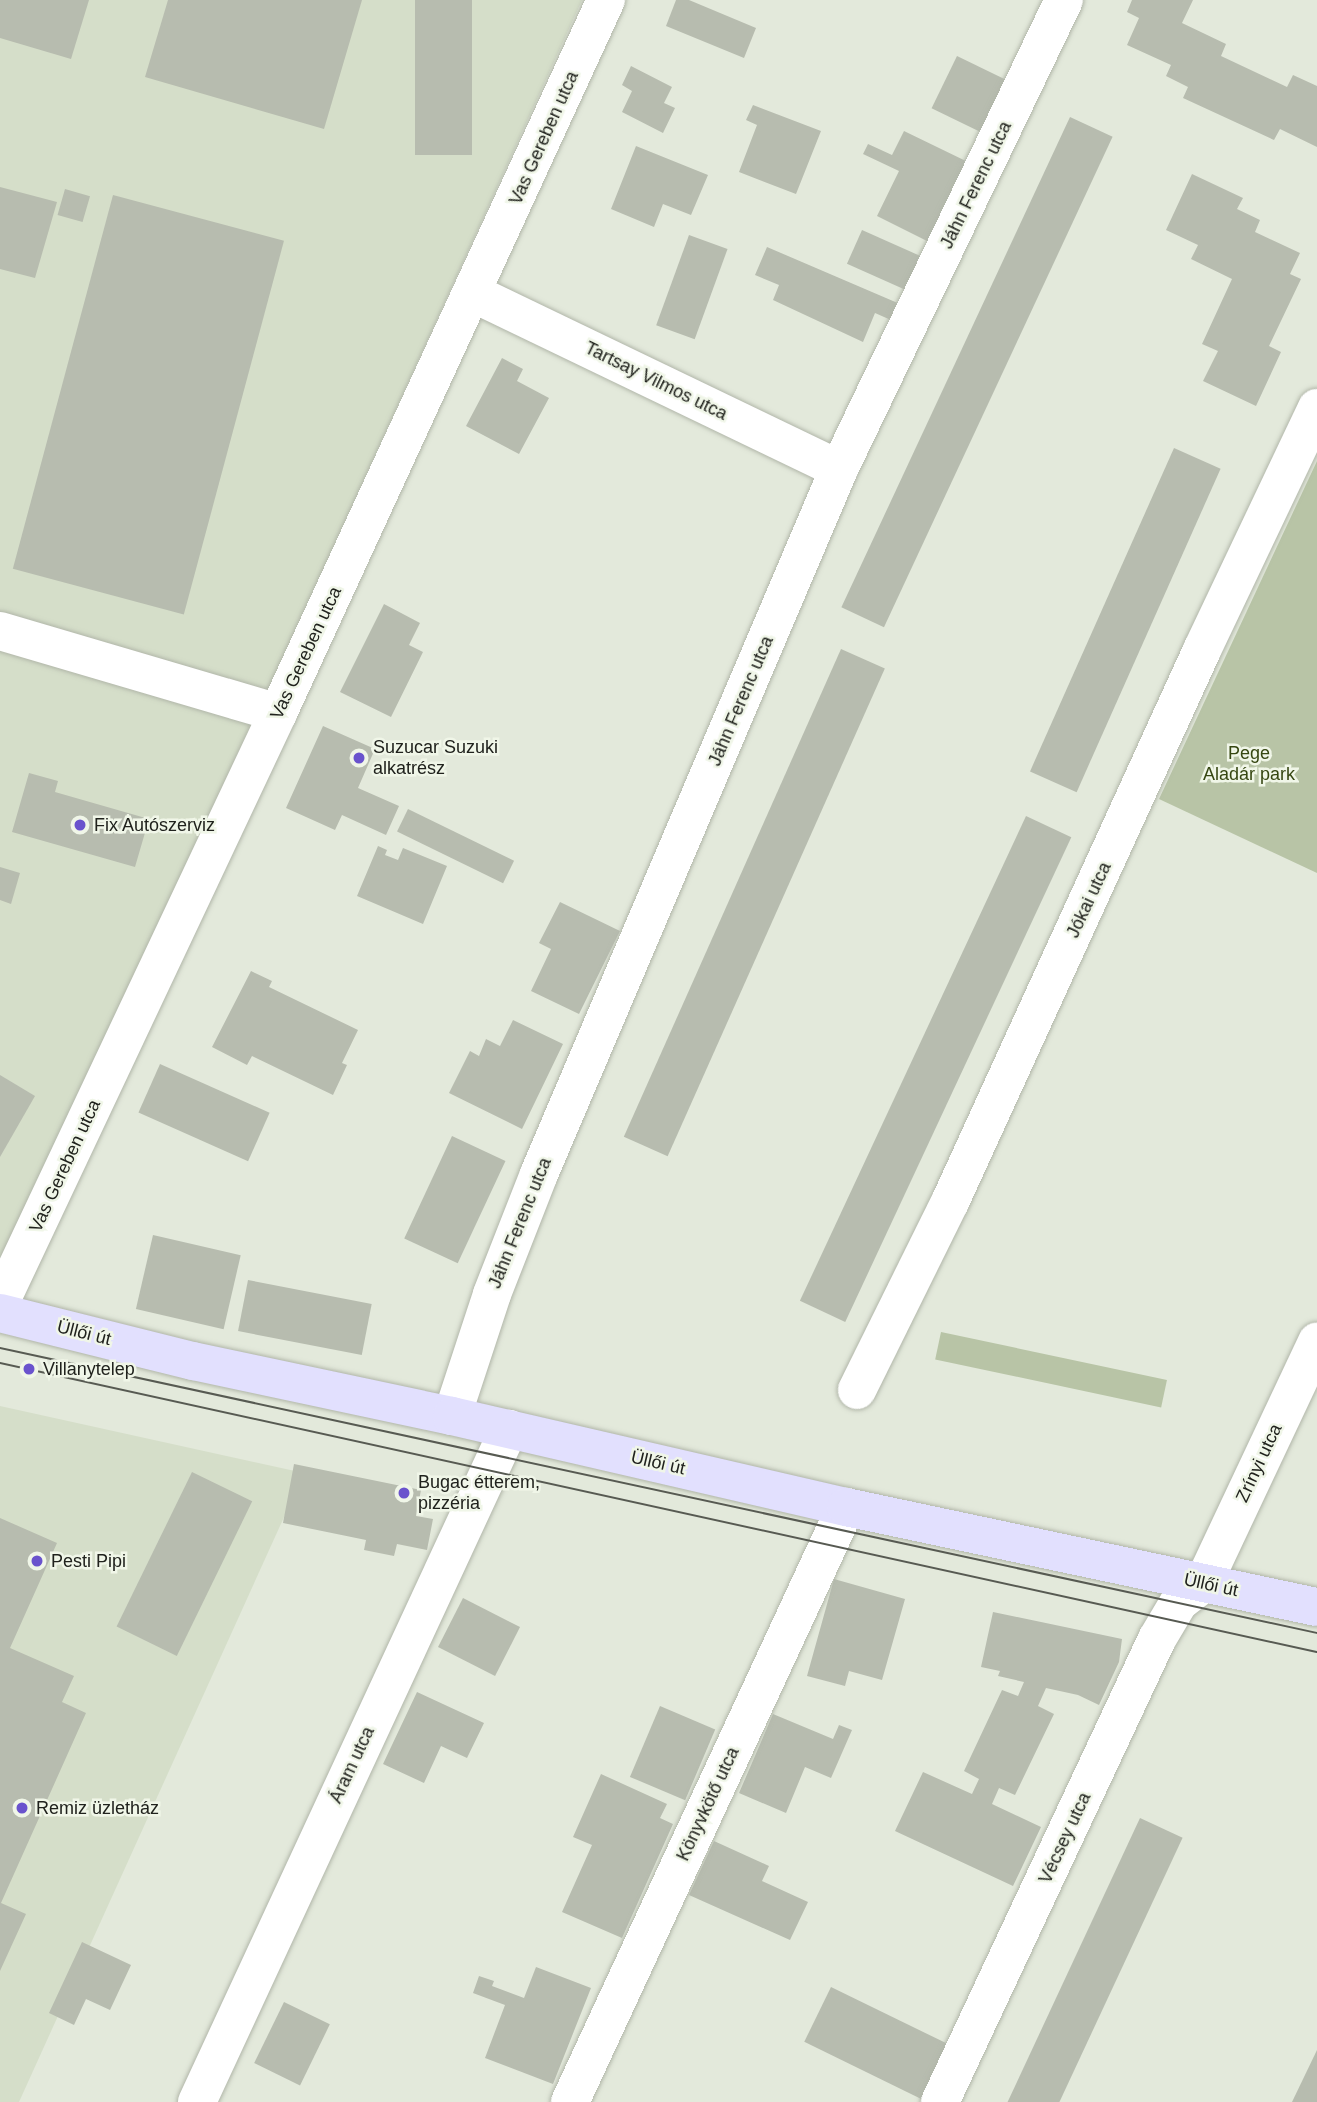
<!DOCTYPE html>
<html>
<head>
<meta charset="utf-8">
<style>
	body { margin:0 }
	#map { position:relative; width:1317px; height:2102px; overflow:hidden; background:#e3e9db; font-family:Helvetica,sans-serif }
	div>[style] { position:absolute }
	.built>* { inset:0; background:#d5dec9 }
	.green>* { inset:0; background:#b8c4a6; transform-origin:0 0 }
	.building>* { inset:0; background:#b7bcaf; transform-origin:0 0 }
	.roads { filter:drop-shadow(0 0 2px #b1b6a9) drop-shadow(0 0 2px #b1b6a9) }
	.minor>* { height:38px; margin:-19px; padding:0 19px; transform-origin:19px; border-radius:19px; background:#fff }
	.major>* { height:38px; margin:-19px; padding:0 19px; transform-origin:19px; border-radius:19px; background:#e2e0fe }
	.tram>* { height:2px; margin:-1px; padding:0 1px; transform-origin:1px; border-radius:1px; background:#575a52 }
	.dots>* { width:19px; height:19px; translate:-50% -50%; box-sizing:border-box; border:4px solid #f0f6e8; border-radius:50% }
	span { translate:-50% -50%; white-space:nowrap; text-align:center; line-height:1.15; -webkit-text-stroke:5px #f0f6e8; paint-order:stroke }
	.street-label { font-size:18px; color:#20221d }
	.poi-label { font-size:18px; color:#20221d }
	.left { translate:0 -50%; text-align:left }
	.park-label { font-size:18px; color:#364712 }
</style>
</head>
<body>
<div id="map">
	<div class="built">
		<i style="clip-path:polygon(0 0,582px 0,263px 702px,0 1267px)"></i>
		<i style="clip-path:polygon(0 1406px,304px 1473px,19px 2102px,0 2102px)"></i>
	</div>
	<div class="green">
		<i style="clip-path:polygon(1317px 461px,1317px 873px,1159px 799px)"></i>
		<i style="left:941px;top:1332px;width:231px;height:28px;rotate:12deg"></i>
	</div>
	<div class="building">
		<i style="clip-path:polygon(0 0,89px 0,71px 59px,0 38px)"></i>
		<i style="clip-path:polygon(168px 0,362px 0,324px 129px,145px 77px)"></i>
		<i style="left:415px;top:0;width:57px;height:155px"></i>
		<i style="clip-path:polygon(676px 0,689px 0,756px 28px,744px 58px,666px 26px)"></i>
		<i style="clip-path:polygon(1132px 0,1193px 0,1182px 23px,1226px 44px,1221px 56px,1287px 87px,1293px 75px,1317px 86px,1317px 147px,1280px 129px,1274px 140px,1183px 98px,1188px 87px,1166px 76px,1171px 65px,1127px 45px,1139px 18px,1127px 12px)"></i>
		<i style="left:957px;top:56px;width:55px;height:58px;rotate:26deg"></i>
		<i style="clip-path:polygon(631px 66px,672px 87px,664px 103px,675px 108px,663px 133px,622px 112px,632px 91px,622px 85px)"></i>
		<i style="clip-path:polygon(753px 105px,821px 131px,796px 194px,739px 172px,757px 125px,746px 120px)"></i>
		<i style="left:1070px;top:117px;width:47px;height:541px;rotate:25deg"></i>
		<i style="clip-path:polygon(904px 131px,972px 164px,933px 244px,877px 216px,899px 171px,863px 154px,868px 144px,892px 155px)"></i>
		<i style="clip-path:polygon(636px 146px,708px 175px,691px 215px,663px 204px,654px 227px,611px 209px)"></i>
		<i style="clip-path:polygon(1192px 174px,1243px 198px,1237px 209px,1260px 220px,1255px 232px,1300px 253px,1290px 274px,1301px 279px,1269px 346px,1281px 352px,1256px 406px,1203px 381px,1218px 351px,1202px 344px,1232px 279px,1191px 259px,1198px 245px,1166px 230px)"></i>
		<i style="clip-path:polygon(0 187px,57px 202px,35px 278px,0 269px)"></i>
		<i style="left:65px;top:189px;width:26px;height:27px;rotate:16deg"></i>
		<i style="left:113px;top:195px;width:177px;height:387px;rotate:15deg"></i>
		<i style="left:862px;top:230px;width:73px;height:37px;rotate:24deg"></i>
		<i style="left:689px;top:235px;width:41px;height:96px;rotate:20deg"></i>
		<i style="clip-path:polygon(767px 247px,907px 307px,900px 324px,875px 313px,863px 342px,773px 300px,779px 285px,755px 275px)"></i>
		<i style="clip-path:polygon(502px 358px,523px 369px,517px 381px,549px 398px,519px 454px,466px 426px)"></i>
		<i style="left:1174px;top:448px;width:51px;height:354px;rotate:24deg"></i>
		<i style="clip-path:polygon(384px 604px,420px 623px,409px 645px,423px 652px,391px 717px,340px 692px)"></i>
		<i style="left:841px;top:649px;width:48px;height:534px;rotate:24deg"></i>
		<i style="clip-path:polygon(323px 726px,375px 749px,358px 788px,399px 806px,386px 835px,342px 815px,335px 830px,286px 808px)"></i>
		<i style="clip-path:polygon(29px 773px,58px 781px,55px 792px,149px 819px,135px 867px,12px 832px)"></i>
		<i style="left:408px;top:809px;width:118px;height:25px;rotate:26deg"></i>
		<i style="left:1026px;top:816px;width:50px;height:535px;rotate:25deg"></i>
		<i style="clip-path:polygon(378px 846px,387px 850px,385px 855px,398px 860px,403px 848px,447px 866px,423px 924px,357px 896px)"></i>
		<i style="clip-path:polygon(0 867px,20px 873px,11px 904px,0 900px)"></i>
		<i style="clip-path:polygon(560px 902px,620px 931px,579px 1014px,531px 991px,551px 949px,539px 943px)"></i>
		<i style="clip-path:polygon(251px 971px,272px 981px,269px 987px,358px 1030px,342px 1063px,347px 1065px,333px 1095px,252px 1056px,247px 1065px,212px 1047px)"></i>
		<i style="clip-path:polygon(513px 1020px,563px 1044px,522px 1129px,449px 1093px,470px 1051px,479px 1056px,486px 1039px,500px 1046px)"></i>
		<i style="left:160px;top:1064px;width:120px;height:53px;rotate:24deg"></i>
		<i style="clip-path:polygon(0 1075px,35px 1096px,0 1157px)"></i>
		<i style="left:452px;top:1136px;width:59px;height:113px;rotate:25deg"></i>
		<i style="left:153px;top:1235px;width:90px;height:76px;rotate:13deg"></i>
		<i style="left:248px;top:1280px;width:126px;height:52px;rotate:11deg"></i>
		<i style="clip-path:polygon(294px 1464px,421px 1490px,416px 1516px,433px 1519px,427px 1550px,397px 1544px,394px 1556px,364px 1550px,366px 1540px,283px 1523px)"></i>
		<i style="left:192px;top:1472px;width:67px;height:172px;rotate:26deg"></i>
		<i style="clip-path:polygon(0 1518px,57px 1543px,10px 1648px,74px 1676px,62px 1702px,86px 1713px,1px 1903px,26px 1914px,0 1971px)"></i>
		<i style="clip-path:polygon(834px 1579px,905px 1599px,882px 1680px,849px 1671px,845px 1686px,807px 1676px)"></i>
		<i style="left:463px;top:1598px;width:64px;height:55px;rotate:27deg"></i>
		<i style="clip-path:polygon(993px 1612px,1122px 1639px,1119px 1662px,1099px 1705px,1078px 1695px,1046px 1688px,1038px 1706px,1054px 1714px,1015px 1795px,999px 1788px,992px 1804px,1041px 1827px,1013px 1886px,895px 1831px,923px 1772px,972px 1794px,979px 1779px,964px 1771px,1002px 1690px,1018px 1696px,1024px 1682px,998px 1676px,1000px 1671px,981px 1667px)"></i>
		<i style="clip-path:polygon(417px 1692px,484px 1723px,467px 1758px,441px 1746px,424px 1783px,383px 1764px)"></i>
		<i style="left:660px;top:1706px;width:60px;height:77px;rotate:23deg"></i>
		<i style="clip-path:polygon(773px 1714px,833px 1739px,839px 1725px,852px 1730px,831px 1778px,805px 1767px,786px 1813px,739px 1793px)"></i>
		<i style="clip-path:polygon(601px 1774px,667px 1804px,660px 1818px,673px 1824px,622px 1938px,562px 1912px,592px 1845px,573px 1837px)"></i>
		<i style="left:1140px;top:1818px;width:47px;height:314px;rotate:25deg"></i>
		<i style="clip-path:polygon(714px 1841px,769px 1866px,762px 1881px,808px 1902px,790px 1940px,689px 1895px)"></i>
		<i style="clip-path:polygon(82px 1942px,131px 1965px,110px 2010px,86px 1999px,74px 2025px,49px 2013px)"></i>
		<i style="clip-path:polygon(536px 1967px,591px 1988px,553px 2084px,485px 2058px,505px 2005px,473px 1993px,479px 1976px,494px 1981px,492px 1986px,524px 1998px)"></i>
		<i style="left:831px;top:1987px;width:137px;height:61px;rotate:26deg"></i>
		<i style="left:284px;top:2002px;width:51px;height:68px;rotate:26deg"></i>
		<i style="clip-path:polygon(1317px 2050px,1317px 2102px,1292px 2102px)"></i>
	</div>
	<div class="roads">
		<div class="minor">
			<i style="left:473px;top:293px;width:406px;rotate:25.7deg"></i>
			<i style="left:0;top:631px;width:290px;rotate:16.4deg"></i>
			<i style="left:0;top:1303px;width:652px;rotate:-64.77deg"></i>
			<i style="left:278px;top:713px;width:785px;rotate:-65.3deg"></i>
			<i style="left:857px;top:1390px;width:210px;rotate:-63.7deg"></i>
			<i style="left:950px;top:1202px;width:607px;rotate:-65.46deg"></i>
			<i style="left:1202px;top:650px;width:268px;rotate:-64.6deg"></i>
			<i style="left:452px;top:1416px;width:128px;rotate:-71.8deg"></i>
			<i style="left:492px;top:1294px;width:129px;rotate:-68.6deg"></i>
			<i style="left:539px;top:1174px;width:766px;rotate:-66.95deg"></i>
			<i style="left:839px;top:469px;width:520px;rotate:-64.37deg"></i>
			<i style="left:197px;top:2102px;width:742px;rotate:-65.13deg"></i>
			<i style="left:570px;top:2102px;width:656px;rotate:-65.12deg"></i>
			<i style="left:940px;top:2102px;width:511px;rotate:-64.89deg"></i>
			<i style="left:1157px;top:1639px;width:43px;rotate:-59.3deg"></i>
			<i style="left:1179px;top:1602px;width:30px;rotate:-37deg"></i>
			<i style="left:1203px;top:1584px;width:268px;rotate:-64.8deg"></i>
		</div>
		<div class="major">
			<i style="left:0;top:1313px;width:199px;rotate:14deg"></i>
			<i style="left:193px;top:1361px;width:265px;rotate:12deg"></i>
			<i style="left:452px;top:1416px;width:404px;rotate:13deg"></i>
			<i style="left:846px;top:1507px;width:481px;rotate:12deg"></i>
		</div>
	</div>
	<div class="tram">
		<i style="left:0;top:1348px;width:1347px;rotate:12.21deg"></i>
		<i style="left:0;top:1363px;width:1348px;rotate:12.38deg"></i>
	</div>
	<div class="dots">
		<i style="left:359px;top:758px;background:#6a53cd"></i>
		<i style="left:80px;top:825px;background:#6a53cd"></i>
		<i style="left:29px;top:1369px;background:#6a53cd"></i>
		<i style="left:404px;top:1493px;background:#6a53cd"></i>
		<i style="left:37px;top:1561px;background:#6a53cd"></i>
		<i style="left:22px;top:1808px;background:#6a53cd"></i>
	</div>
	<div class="street-label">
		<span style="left:544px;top:138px;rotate:-66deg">Vas Gereben utca</span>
		<span style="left:976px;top:185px;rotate:-64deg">Jáhn Ferenc utca</span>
		<span style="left:656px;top:381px;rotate:26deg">Tartsay Vilmos utca</span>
		<span style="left:306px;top:653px;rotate:-65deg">Vas Gereben utca</span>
		<span style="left:741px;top:701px;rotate:-67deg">Jáhn Ferenc utca</span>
		<span style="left:1089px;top:900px;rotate:-65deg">Jókai utca</span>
		<span style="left:65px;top:1166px;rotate:-65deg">Vas Gereben utca</span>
		<span style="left:520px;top:1223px;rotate:-68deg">Jáhn Ferenc utca</span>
		<span style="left:84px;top:1333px;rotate:14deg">Üllői út</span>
		<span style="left:658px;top:1463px;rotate:13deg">Üllői út</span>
		<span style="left:1259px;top:1463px;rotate:-65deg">Zrínyi utca</span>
		<span style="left:1211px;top:1585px;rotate:12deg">Üllői út</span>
		<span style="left:352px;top:1765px;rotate:-65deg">Áram utca</span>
		<span style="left:708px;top:1804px;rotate:-65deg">Könyvkötő utca</span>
		<span style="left:1065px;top:1838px;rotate:-65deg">Vécsey utca</span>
	</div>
	<div class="poi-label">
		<span class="left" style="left:373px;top:758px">Suzucar Suzuki<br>alkatrész</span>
		<span class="left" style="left:94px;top:825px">Fix Autószerviz</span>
		<span class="left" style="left:43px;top:1369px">Villanytelep</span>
		<span class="left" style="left:418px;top:1493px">Bugac étterem,<br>pizzéria</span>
		<span class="left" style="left:51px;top:1561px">Pesti Pipi</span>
		<span class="left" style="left:36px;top:1808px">Remiz üzletház</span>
	</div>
	<div class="park-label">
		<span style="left:1249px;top:764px">Pege<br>Aladár park</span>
	</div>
</div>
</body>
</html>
